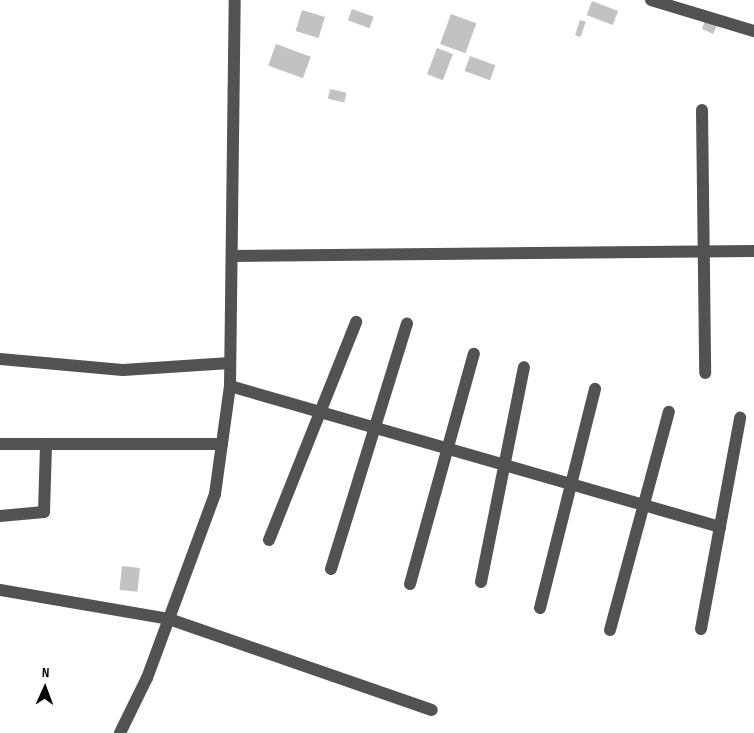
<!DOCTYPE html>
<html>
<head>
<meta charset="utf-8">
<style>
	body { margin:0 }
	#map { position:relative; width:754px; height:733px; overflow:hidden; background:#fff; font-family:"Sofia Sans Condensed",sans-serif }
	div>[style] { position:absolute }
	.building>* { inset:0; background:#c2c2c2; transform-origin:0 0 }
	.minor>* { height:12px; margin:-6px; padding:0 6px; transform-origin:6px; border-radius:6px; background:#525252 }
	span { translate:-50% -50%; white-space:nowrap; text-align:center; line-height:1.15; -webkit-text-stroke:4px #fff; paint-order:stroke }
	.north { position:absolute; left:20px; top:663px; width:50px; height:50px; -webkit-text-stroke:4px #fff; paint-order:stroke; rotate:2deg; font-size:14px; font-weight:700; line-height:20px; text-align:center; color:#000 }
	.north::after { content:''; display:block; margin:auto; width:18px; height:22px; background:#000; clip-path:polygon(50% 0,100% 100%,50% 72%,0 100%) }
</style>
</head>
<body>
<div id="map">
	<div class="building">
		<i style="left:592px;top:1px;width:28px;height:15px;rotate:21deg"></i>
		<i style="left:352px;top:9px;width:23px;height:12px;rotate:20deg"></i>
		<i style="left:302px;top:10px;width:24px;height:22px;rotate:17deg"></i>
		<i style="left:451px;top:14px;width:27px;height:32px;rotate:20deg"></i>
		<i style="clip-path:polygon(706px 18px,718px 22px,713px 34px,702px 29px)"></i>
		<i style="left:580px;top:20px;width:6px;height:16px;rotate:18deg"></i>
		<i style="left:276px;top:44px;width:37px;height:23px;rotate:20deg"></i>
		<i style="left:437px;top:48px;width:17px;height:28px;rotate:21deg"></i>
		<i style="left:470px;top:56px;width:27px;height:16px;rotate:20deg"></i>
		<i style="left:330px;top:89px;width:17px;height:10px;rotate:13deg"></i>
		<i style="left:122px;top:566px;width:18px;height:24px;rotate:6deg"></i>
	</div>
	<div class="minor">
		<i style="left:651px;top:0;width:108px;rotate:16.8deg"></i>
		<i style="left:702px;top:110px;width:263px;rotate:89.3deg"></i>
		<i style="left:232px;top:256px;width:522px;rotate:-0.55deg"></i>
		<i style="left:0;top:359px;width:123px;rotate:5.1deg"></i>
		<i style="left:123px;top:370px;width:107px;rotate:-3.7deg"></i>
		<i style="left:230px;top:386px;width:510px;rotate:16.05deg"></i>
		<i style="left:0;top:444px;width:222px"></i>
		<i style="left:0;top:516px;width:44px;rotate:-5.2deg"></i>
		<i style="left:44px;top:512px;width:68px;rotate:-88.3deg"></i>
		<i style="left:269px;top:540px;width:235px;rotate:-68.2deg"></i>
		<i style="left:331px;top:569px;width:257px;rotate:-72.8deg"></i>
		<i style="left:481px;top:582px;width:219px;rotate:-78.7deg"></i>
		<i style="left:410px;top:584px;width:239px;rotate:-74.5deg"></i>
		<i style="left:0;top:590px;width:171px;rotate:9.7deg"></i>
		<i style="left:169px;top:619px;width:278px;rotate:19.1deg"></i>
		<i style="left:540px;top:608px;width:226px;rotate:-75.9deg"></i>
		<i style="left:701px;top:629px;width:215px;rotate:-79.5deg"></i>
		<i style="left:610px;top:630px;width:226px;rotate:-74.9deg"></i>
		<i style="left:120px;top:733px;width:61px;rotate:-63.9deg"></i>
		<i style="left:147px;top:678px;width:196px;rotate:-69.7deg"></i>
		<i style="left:215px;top:494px;width:109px;rotate:-82.1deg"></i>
		<i style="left:230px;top:386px;width:386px;rotate:-89.3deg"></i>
	</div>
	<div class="north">N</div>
</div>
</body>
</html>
